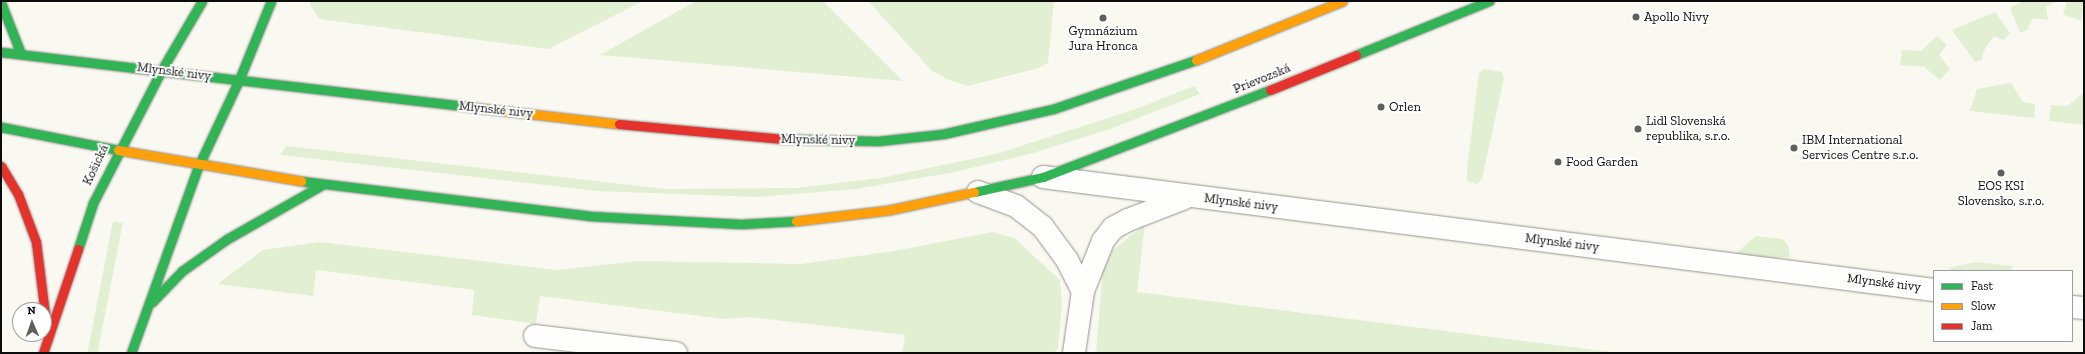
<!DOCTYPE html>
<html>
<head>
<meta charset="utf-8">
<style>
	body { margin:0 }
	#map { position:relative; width:2085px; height:354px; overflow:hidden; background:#faf9f1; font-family:"Zilla Slab",serif }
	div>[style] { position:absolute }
	.green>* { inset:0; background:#e2efd2; transform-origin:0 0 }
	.roads { filter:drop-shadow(0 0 1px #93938f) drop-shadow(0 0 1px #93938f) }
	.street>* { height:22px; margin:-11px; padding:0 11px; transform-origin:11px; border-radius:11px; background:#fefefd }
	.fast>* { height:9px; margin:-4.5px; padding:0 4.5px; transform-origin:4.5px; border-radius:4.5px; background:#30b455 }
	.slow>* { height:9px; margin:-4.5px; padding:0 4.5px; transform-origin:4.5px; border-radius:4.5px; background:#ff9f0a }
	.jam>* { height:9px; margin:-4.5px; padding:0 4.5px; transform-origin:4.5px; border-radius:4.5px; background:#e5322d }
	.dots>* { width:11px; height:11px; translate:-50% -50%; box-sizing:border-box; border:2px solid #fff; border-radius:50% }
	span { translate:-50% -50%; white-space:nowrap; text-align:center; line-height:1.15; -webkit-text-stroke:4px #fff; paint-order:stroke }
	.poi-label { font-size:13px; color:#0c0c0c }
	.left { translate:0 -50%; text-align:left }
	.street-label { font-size:13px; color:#0c0c0c }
	.frame { position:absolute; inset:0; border:2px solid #0c0c0c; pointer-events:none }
	.legend { position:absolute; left:1933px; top:270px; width:140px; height:72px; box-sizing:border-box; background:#fff; border:1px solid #9e9e9e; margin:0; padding:5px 7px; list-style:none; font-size:12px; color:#0c0c0c }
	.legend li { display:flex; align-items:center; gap:8px; height:20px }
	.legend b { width:20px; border:1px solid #9e9e9e }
	.north { position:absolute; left:12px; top:302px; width:40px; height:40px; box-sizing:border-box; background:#fff; border:1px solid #9e9e9e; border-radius:50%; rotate:358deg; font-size:11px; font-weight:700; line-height:16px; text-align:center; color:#0c0c0c }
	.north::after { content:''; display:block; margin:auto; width:14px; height:18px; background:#5f5f5c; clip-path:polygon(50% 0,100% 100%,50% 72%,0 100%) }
</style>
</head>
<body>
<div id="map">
	<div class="green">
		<i style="clip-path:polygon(310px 1px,643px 1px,548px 49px,319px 19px,310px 5px)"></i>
		<i style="clip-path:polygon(696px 1px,823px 1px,903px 81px,600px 55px)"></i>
		<i style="clip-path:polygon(868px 1px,1054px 1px,1048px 63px,1039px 68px,968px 86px,949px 80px,932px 71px)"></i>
		<i style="clip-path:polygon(2023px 1px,2057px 1px,2046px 7px,2048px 20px,2033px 18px,2027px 30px,2020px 33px,2010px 8px)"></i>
		<i style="clip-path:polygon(2067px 1px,2084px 1px,2081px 21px,2063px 14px)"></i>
		<i style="clip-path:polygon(1995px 12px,2010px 33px,2004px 40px,1994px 36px,1983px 52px,1982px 60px,1975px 62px,1952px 30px)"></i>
		<i style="clip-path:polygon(1937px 36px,1947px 45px,1939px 55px,1950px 69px,1940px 80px,1924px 67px,1900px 65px,1902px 50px,1921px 51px)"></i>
		<i style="clip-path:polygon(1483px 69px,1502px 72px,1504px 78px,1482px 179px,1477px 184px,1467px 181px,1467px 169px,1479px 73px)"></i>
		<i style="clip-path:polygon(2011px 83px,2023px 102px,2035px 104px,2034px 118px,1970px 111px,1977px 89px)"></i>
		<i style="clip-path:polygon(1194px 86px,1200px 94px,1107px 130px,1033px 153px,955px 172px,856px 189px,756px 197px,597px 191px,281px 155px,286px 146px,666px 189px,796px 188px,880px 178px,996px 154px,1133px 110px)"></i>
		<i style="clip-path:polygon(2084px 93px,2084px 125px,2049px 121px,2051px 105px,2067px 106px)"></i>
		<i style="left:113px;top:221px;width:10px;height:140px;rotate:11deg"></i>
		<i style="clip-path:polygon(1145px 224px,1137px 292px,1620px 353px,1096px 353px,1103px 268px,1113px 250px)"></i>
		<i style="clip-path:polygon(993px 232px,1014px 238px,1060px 280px,1062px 304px,1058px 348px,1054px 353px,902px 353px,905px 335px,748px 317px,724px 319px,540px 296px,536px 324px,472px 315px,474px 290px,316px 270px,313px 296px,218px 284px,263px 250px,320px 242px,557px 270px,637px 261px,801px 264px,894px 251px)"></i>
		<i style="clip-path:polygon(1756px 236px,1782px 239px,1788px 245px,1790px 257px,1740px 260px,1736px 253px)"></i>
		<i style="clip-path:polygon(1975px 262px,2013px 266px,2014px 267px,2009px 271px,1952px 271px,1948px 268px)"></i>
	</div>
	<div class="roads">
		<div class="street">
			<i style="left:1043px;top:177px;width:898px;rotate:7.23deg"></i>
			<i style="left:978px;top:192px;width:40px;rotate:20.2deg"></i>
			<i style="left:1016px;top:206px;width:33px;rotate:38deg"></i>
			<i style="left:1042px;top:226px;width:42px;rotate:53.7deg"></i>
			<i style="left:1067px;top:260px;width:35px;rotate:63deg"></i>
			<i style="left:2072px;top:307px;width:12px;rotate:5deg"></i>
			<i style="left:535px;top:336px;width:142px;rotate:6.9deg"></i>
			<i style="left:1074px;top:353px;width:63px;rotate:-81.7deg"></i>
			<i style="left:1083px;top:291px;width:54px;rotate:-68.2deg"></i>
			<i style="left:1103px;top:241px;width:16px;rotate:-52deg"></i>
			<i style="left:1113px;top:228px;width:17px;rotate:-28deg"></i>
			<i style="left:1128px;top:220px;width:61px;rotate:-21.1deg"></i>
		</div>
		<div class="fast">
			<i style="left:1px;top:3px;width:55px;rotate:68.6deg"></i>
			<i style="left:1px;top:52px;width:161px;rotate:6.8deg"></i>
			<i style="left:161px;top:71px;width:81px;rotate:-59.6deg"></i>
			<i style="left:1356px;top:55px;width:144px;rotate:-22.1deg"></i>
			<i style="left:239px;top:80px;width:85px;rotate:-67.9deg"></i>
			<i style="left:1px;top:127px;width:119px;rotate:11.1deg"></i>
			<i style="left:783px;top:139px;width:95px;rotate:1.2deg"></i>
			<i style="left:878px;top:141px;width:65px;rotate:-6.1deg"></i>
			<i style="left:943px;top:134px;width:113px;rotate:-12.8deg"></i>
			<i style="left:1053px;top:109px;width:151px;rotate:-18.9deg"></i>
			<i style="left:301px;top:181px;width:290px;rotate:6.9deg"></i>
			<i style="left:589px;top:216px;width:152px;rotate:3deg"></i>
			<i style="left:741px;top:224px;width:55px;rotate:-3.1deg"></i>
			<i style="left:974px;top:192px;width:71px;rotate:-12.3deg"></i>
			<i style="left:1043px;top:177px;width:243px;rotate:-21deg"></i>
			<i style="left:78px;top:249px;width:48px;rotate:-71.9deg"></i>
			<i style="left:93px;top:203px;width:148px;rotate:-62.7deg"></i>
			<i style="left:161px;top:71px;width:311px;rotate:6.6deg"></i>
			<i style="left:152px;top:302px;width:43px;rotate:-45.9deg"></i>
			<i style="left:182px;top:271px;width:55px;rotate:-35.4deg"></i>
			<i style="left:227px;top:239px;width:109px;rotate:-29.6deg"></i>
			<i style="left:131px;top:353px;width:198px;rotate:-70.2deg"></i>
			<i style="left:198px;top:167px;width:96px;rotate:-64.8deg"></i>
		</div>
		<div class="slow">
			<i style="left:1196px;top:60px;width:158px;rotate:-21.9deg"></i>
			<i style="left:470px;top:107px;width:150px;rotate:6.5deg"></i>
			<i style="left:118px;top:150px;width:186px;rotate:9.6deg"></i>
			<i style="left:796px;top:221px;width:94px;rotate:-6.7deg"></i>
			<i style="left:889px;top:210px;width:87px;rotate:-12deg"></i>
		</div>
		<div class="jam">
			<i style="left:1270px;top:90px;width:93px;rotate:-22.1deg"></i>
			<i style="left:619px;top:124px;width:165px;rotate:5.2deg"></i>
			<i style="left:1px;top:166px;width:33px;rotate:59deg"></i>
			<i style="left:18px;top:194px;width:51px;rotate:69.4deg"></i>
			<i style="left:36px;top:242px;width:97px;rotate:82.9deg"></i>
			<i style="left:43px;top:353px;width:110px;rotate:-71.4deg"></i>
		</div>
	</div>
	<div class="dots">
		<i style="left:1636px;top:17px;background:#5f5f5c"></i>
		<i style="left:1103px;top:18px;background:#5f5f5c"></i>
		<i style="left:1381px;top:107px;background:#5f5f5c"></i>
		<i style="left:1638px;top:129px;background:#5f5f5c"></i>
		<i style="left:1794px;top:148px;background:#5f5f5c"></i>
		<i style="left:1558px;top:162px;background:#5f5f5c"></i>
		<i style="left:2001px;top:173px;background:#5f5f5c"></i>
	</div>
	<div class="poi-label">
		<span class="left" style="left:1644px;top:17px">Apollo Nivy</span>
		<span style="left:1103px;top:39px">Gymnázium<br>Jura Hronca</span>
		<span class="left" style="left:1389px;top:107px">Orlen</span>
		<span class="left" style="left:1646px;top:129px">Lidl Slovenská<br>republika, s.r.o.</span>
		<span class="left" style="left:1802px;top:148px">IBM International<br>Services Centre s.r.o.</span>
		<span class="left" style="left:1566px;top:162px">Food Garden</span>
		<span style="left:2001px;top:194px">EOS KSI<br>Slovensko, s.r.o.</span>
	</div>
	<div class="street-label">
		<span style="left:174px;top:72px;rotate:7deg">Mlynské nivy</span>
		<span style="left:1262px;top:79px;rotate:-22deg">Prievozská</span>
		<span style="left:496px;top:110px;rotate:6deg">Mlynské nivy</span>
		<span style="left:818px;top:140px;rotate:1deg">Mlynské nivy</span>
		<span style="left:96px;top:165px;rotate:-65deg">Košická</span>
		<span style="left:1241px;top:203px;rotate:7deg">Mlynské nivy</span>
		<span style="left:1562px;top:243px;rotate:7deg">Mlynské nivy</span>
		<span style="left:1884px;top:283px;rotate:7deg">Mlynské nivy</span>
	</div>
	<div class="frame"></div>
	<ul class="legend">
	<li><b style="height:5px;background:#30b455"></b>Fast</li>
	<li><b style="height:5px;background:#ff9f0a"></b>Slow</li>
	<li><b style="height:5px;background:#e5322d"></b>Jam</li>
	</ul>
	<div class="north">N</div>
</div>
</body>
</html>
